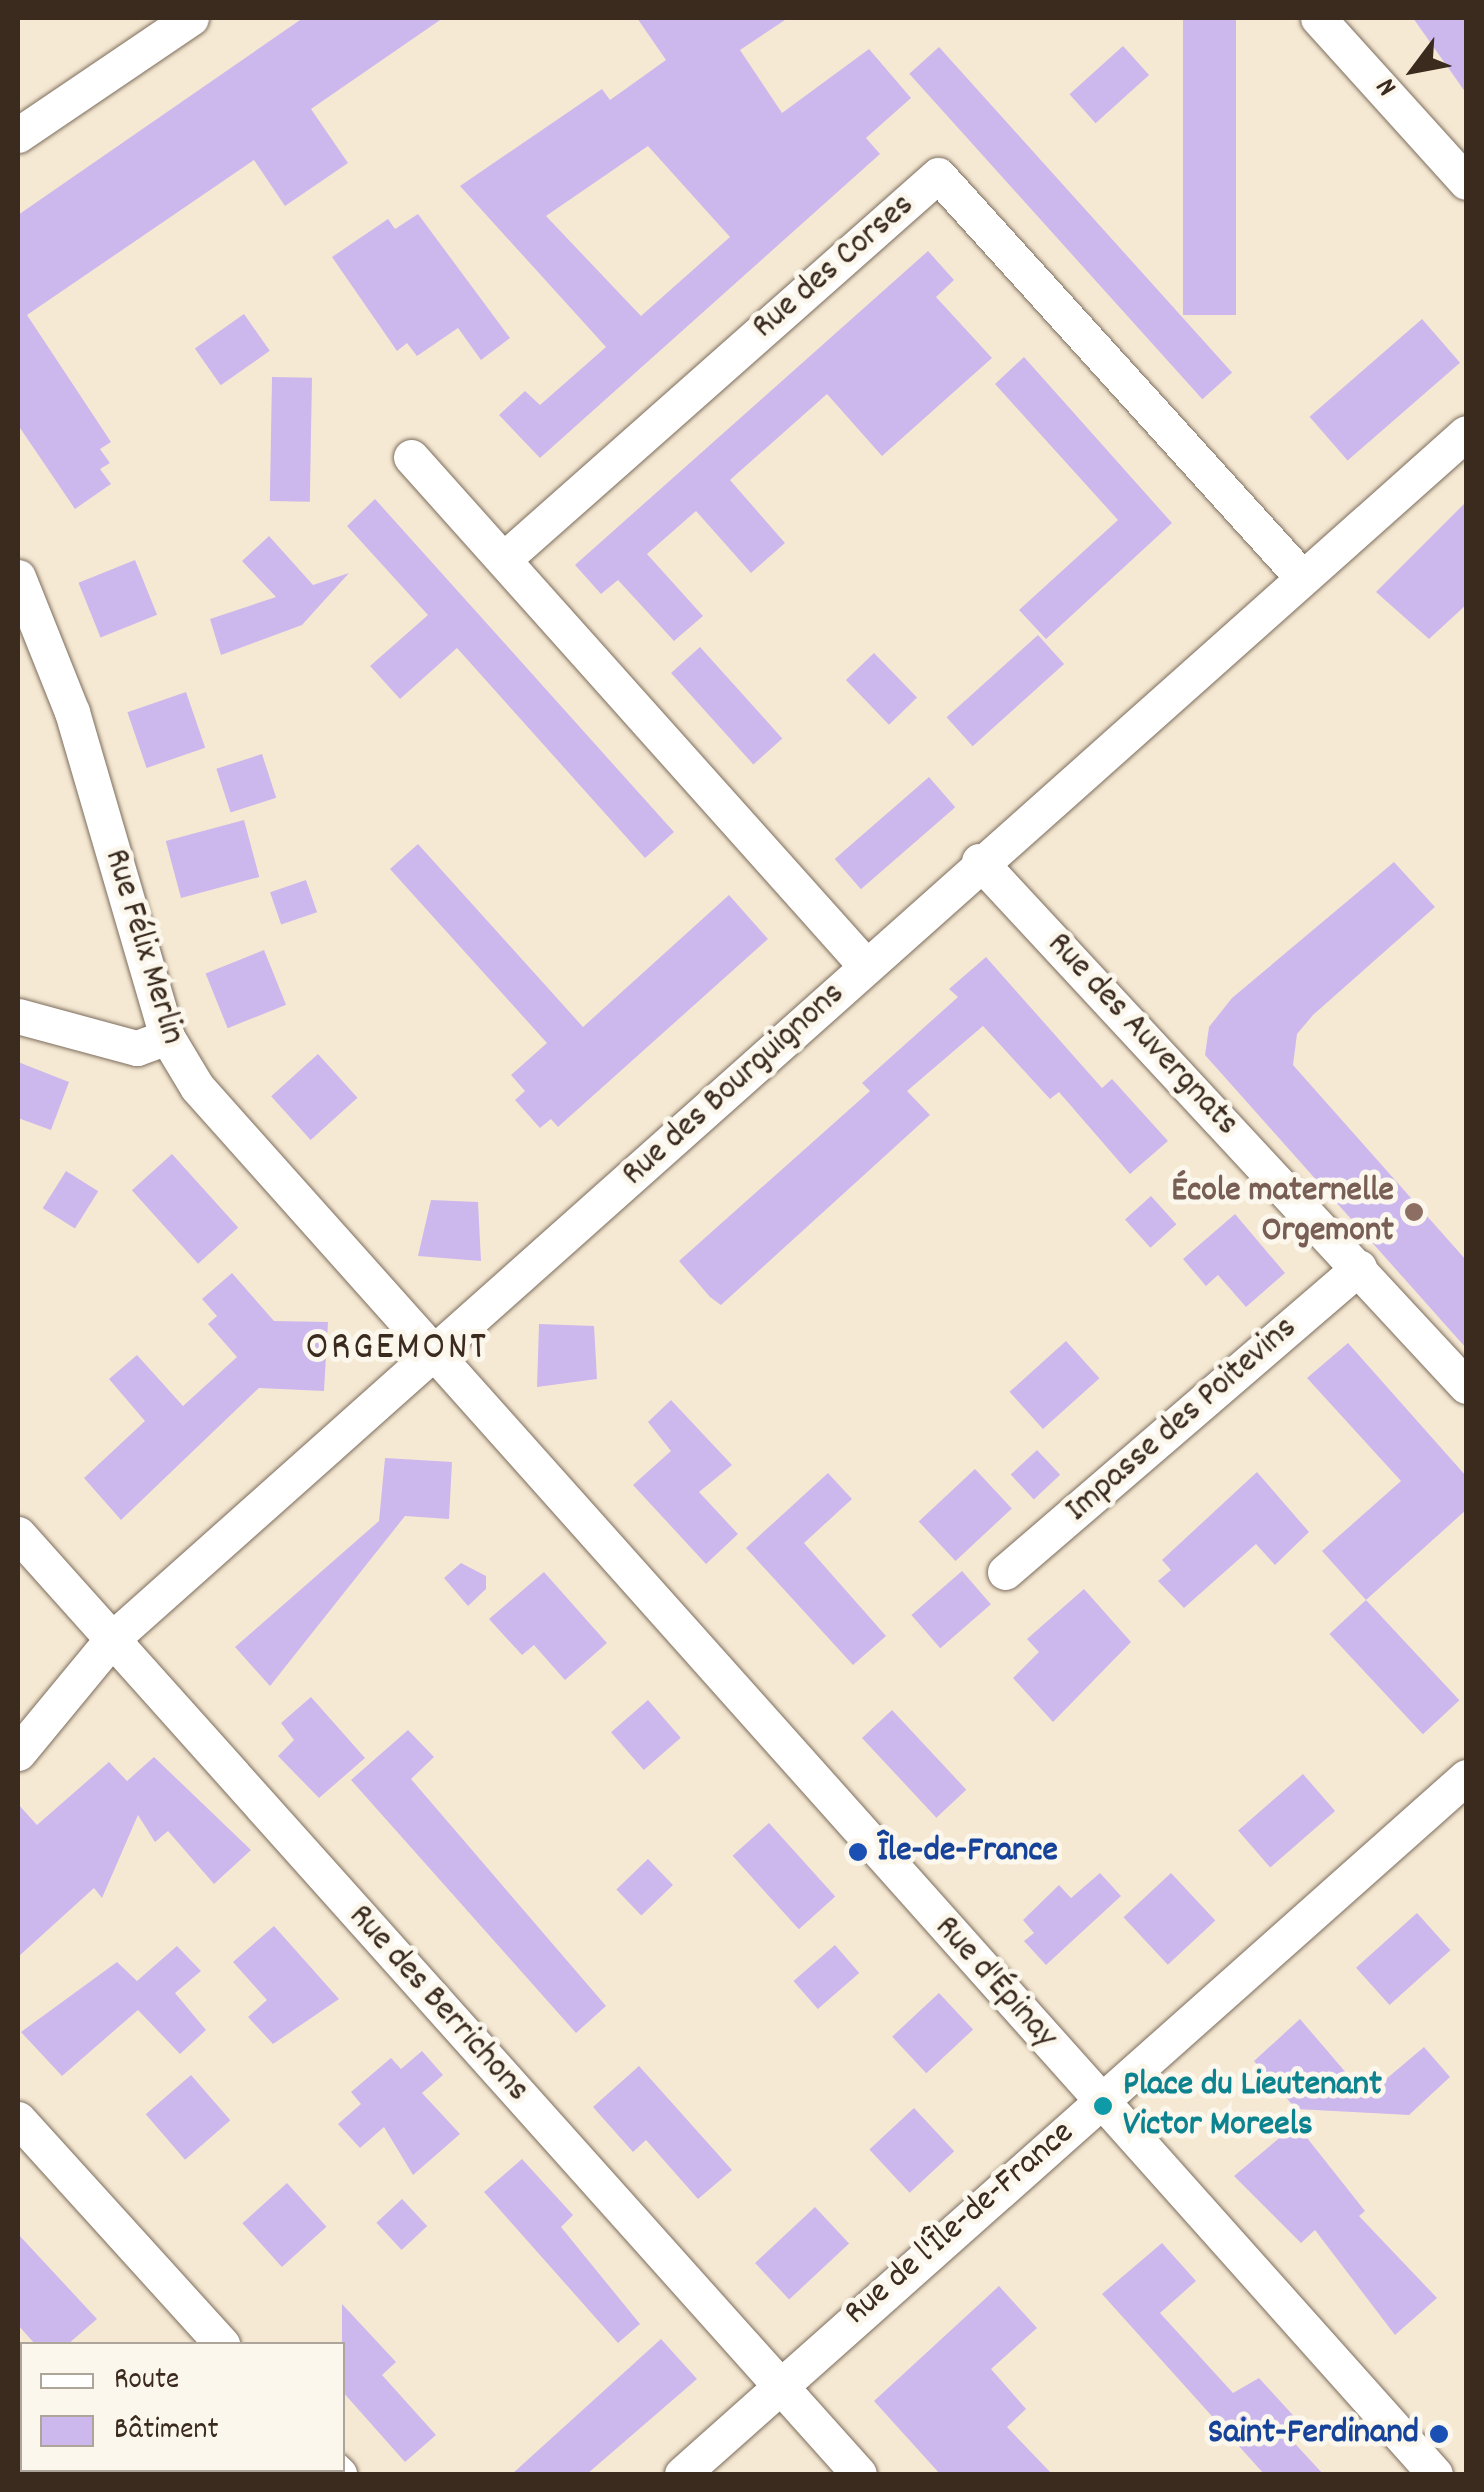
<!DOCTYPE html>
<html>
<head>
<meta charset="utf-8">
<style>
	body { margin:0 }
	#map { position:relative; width:1484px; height:2492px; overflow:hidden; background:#f6e9d3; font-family:Dekko,sans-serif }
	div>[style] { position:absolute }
	.building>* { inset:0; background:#cdb8ed; transform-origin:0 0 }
	.roads { filter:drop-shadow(0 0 2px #7c6d5d) drop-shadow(0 0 2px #7c6d5d) }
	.minor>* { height:35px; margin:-17.5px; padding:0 17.5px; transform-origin:17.5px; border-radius:17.5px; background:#fff }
	.dots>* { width:28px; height:28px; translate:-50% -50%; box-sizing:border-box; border:5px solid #fbf7ec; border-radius:50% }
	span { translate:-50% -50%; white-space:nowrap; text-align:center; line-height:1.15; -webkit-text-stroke:10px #fbf7ec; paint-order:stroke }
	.street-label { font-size:35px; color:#3b2a1e }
	.education-label { font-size:35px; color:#785e54; font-weight:700 }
	.right { translate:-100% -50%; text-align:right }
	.transit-label { font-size:35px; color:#164399; font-weight:700 }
	.left { translate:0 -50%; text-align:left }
	.culture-label { font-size:35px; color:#0d838f; font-weight:700 }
	.quarter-label { font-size:40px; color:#3b2a1e; letter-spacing:2.5px }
	.frame { position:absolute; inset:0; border:20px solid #3b2a1e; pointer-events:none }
	.legend { position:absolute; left:20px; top:2342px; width:325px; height:130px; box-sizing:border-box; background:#fbf7ec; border:2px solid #aea59a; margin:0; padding:12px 18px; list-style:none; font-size:30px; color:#3b2a1e }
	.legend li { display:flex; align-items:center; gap:20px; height:50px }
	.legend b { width:50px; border:2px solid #aea59a }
	.north { position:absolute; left:1364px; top:20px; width:100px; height:100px; -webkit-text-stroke:8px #fbf7ec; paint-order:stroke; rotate:238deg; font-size:28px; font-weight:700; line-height:40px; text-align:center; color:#3b2a1e }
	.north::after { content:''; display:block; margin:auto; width:35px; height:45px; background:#3b2a1e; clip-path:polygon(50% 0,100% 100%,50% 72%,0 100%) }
</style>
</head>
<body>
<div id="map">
	<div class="building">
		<i style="clip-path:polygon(303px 18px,443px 18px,311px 109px,348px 163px,285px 206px,254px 160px,27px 315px,111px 442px,100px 449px,110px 463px,100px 469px,111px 484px,75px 509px,18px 425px,18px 215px)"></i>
		<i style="clip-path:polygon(evenodd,637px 18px,788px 18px,740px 50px,782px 113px,869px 49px,911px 98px,866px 138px,880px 154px,540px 458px,499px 415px,525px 391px,540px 405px,606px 347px,460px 186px,602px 89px,610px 100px,666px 60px,637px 18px,648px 146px,730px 237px,641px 316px,546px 216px,648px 146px)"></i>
		<i style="left:1183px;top:18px;width:53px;height:297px"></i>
		<i style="clip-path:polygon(1413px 18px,1466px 18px,1466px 93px)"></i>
		<i style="left:1123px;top:46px;width:39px;height:72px;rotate:48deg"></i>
		<i style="left:939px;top:47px;width:438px;height:40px;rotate:48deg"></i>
		<i style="clip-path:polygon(418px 214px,510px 338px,481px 360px,458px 328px,417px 356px,407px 343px,397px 351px,332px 257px,388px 219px,395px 229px)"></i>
		<i style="clip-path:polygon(928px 251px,954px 280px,936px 297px,992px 358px,882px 456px,827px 394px,730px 480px,785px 543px,751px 573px,696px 511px,647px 554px,703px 616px,674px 641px,618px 580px,601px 594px,575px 565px)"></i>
		<i style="left:244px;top:314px;width:45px;height:60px;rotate:55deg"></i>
		<i style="left:1422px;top:319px;width:58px;height:149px;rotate:49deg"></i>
		<i style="clip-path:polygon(1024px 357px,1172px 523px,1046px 639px,1019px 610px,1118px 520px,995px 384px)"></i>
		<i style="left:272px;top:377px;width:40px;height:124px;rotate:1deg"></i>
		<i style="clip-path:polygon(375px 499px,674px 832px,645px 858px,457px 648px,400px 699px,370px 666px,428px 615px,347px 526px)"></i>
		<i style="clip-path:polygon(1466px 502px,1466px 605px,1429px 639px,1376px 592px)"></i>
		<i style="clip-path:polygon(269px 536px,313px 585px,349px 573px,302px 625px,221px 655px,210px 619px,276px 597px,242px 561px)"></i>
		<i style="left:135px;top:560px;width:59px;height:61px;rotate:68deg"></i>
		<i style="left:1038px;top:635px;width:39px;height:123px;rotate:48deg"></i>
		<i style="left:700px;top:647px;width:123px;height:39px;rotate:48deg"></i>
		<i style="left:874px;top:653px;width:62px;height:39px;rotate:46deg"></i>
		<i style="left:186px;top:692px;width:59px;height:62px;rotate:71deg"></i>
		<i style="left:262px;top:754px;width:46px;height:48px;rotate:72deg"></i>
		<i style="left:929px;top:777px;width:40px;height:125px;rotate:49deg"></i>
		<i style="left:244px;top:820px;width:59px;height:81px;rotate:75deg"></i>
		<i style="clip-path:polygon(418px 844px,583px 1027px,729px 895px,768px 939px,558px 1127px,551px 1119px,540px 1128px,515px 1100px,525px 1091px,511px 1075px,547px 1043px,390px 869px)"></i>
		<i style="clip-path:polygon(1394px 862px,1435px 907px,1313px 1015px,1297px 1034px,1293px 1065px,1466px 1260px,1466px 1348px,1205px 1055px,1209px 1027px,1232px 998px)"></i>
		<i style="left:306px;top:880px;width:34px;height:38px;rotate:71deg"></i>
		<i style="left:264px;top:950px;width:59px;height:63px;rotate:68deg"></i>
		<i style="clip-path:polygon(986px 957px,1102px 1088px,1112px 1079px,1168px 1141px,1130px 1174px,1059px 1092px,1050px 1099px,983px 1026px,907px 1091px,930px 1115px,721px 1305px,710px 1297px,679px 1261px,870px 1091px,862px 1083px,958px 997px,949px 989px)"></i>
		<i style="left:318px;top:1054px;width:59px;height:63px;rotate:48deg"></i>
		<i style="clip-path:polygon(18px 1062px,69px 1082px,51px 1130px,18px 1118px)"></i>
		<i style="left:172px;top:1154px;width:99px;height:54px;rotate:48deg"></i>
		<i style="left:66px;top:1171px;width:38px;height:44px;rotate:32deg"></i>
		<i style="left:1151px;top:1196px;width:38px;height:35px;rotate:48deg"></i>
		<i style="clip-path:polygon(431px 1200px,478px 1202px,481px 1261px,418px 1256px)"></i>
		<i style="clip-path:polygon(1235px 1214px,1285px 1273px,1246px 1307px,1218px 1275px,1206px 1286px,1183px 1259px)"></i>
		<i style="clip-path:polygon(232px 1273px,274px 1321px,328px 1322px,324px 1391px,259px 1388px,121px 1520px,84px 1478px,145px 1421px,109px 1379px,137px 1355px,183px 1406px,237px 1357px,208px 1324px,217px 1316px,202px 1299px)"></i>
		<i style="clip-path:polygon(539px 1324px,594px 1326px,597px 1379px,537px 1387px)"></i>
		<i style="left:1066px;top:1341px;width:50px;height:76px;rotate:48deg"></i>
		<i style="clip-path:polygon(1348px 1343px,1466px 1476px,1466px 1510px,1366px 1600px,1322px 1551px,1401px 1481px,1307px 1378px)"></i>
		<i style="clip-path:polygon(671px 1400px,732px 1465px,699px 1492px,738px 1534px,706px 1564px,633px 1485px,671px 1451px,648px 1422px)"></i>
		<i style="left:1037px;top:1450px;width:34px;height:36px;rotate:47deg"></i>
		<i style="clip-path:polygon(385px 1458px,452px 1462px,449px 1519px,405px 1516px,270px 1686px,235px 1647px,379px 1521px)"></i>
		<i style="left:975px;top:1469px;width:54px;height:77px;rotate:47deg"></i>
		<i style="clip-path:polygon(1257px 1472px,1309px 1532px,1275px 1565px,1256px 1544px,1184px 1608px,1158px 1581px,1171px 1570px,1162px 1560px)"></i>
		<i style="clip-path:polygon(828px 1473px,852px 1499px,804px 1543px,886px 1636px,853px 1665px,746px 1548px)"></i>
		<i style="clip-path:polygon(461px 1563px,486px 1576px,486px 1589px,468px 1606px,444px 1578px)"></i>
		<i style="left:962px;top:1571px;width:44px;height:67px;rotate:49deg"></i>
		<i style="clip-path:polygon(544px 1572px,607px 1643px,565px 1680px,534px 1645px,522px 1655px,489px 1619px)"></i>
		<i style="clip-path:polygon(1084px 1589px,1131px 1642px,1053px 1722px,1013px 1678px,1039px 1652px,1027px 1639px)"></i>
		<i style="left:1366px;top:1600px;width:137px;height:50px;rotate:47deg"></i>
		<i style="clip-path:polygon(311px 1697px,365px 1758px,319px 1798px,278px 1756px,294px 1740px,281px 1723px)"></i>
		<i style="left:648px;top:1700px;width:50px;height:49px;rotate:49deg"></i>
		<i style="left:892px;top:1710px;width:109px;height:41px;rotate:47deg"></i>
		<i style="clip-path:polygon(408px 1730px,434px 1757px,411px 1779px,606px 2006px,576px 2033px,351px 1780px)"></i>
		<i style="clip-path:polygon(154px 1757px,251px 1850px,214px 1884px,168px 1831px,155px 1842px,138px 1815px,102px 1898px,94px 1888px,18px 1957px,18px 1804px,37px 1825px,109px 1762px,127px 1781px)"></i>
		<i style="left:1303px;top:1774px;width:49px;height:86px;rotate:49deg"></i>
		<i style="left:769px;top:1823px;width:99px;height:49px;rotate:48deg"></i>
		<i style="left:648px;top:1859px;width:36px;height:44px;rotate:46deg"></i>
		<i style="clip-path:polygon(1100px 1873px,1121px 1896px,1046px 1965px,1024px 1941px,1034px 1933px,1023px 1920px,1059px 1885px,1071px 1898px)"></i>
		<i style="left:1171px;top:1873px;width:65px;height:65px;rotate:47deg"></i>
		<i style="left:1417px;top:1913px;width:50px;height:82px;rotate:48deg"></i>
		<i style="clip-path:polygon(274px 1926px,339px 1999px,273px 2044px,248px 2017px,267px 2000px,233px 1962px)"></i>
		<i style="left:835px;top:1945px;width:37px;height:55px;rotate:49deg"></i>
		<i style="clip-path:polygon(177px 1946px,201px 1971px,175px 1993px,206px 2030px,180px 2054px,138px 2010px,62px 2076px,21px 2032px,117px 1962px,137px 1981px)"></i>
		<i style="left:939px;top:1993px;width:50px;height:64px;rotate:47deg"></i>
		<i style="clip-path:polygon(1300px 2019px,1366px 2096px,1424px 2047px,1450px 2077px,1409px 2115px,1296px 2109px,1254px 2061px)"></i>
		<i style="clip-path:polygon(422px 2051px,443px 2075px,422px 2093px,460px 2134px,413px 2175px,384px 2127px,360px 2148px,338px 2124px,361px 2104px,351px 2092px,391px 2058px,401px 2069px)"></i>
		<i style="clip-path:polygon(639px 2066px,732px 2170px,698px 2199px,646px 2140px,633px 2152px,593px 2107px)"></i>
		<i style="left:191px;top:2075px;width:60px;height:60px;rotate:49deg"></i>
		<i style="left:914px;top:2108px;width:59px;height:61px;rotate:47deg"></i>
		<i style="clip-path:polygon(1296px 2124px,1365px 2211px,1359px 2216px,1437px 2298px,1395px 2335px,1315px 2230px,1301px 2243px,1234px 2176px)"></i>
		<i style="clip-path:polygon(522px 2159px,573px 2215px,561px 2227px,640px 2324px,618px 2343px,484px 2192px)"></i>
		<i style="left:287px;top:2183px;width:59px;height:60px;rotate:48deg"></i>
		<i style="left:402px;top:2199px;width:37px;height:35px;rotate:47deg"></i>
		<i style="left:815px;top:2207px;width:50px;height:82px;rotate:47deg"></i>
		<i style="clip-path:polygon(18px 2234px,97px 2319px,68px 2344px,35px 2344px,18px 2325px)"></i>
		<i style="clip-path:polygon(1162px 2243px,1196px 2281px,1160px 2313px,1233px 2393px,1259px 2378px,1301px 2424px,1288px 2436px,1323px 2474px,1264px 2474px,1102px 2294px)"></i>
		<i style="clip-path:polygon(999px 2286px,1037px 2328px,991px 2369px,1026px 2409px,1007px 2427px,1052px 2474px,940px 2474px,874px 2401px)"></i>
		<i style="clip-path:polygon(342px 2304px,396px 2362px,382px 2375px,436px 2435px,405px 2462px,342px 2391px)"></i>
		<i style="clip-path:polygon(661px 2339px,697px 2379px,587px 2474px,512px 2474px)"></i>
	</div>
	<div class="roads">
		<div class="minor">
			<i style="left:1318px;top:18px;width:221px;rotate:47.9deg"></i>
			<i style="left:18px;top:135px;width:209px;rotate:-34.1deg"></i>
			<i style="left:411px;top:457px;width:681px;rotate:48.21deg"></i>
			<i style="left:504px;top:559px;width:579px;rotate:-41.5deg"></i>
			<i style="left:938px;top:175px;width:541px;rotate:47.85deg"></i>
			<i style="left:18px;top:577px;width:145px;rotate:68.2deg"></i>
			<i style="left:72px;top:712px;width:339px;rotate:73.7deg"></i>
			<i style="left:167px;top:1037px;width:58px;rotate:59deg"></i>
			<i style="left:197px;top:1087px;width:1859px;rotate:48.25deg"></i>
			<i style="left:979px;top:861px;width:716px;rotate:47.15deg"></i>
			<i style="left:18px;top:1016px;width:123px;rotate:15.1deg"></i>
			<i style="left:137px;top:1048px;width:32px;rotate:-20deg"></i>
			<i style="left:18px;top:1534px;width:1261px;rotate:48.18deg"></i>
			<i style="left:1005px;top:1572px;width:467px;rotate:-40.7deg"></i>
			<i style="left:18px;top:1753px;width:148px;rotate:-50.5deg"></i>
			<i style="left:112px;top:1639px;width:1813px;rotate:-41.69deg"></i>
			<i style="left:18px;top:2119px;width:304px;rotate:47.8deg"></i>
			<i style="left:335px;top:2470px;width:6px;rotate:45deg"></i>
			<i style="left:682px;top:2474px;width:1049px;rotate:-41.64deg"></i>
		</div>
	</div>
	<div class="dots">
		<i style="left:1414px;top:1212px;background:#8d6e63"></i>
		<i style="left:858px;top:1852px;background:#1a4fb4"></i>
		<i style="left:1103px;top:2106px;background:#0f9aa8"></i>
		<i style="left:1439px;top:2434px;background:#1a4fb4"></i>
	</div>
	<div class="street-label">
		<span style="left:834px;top:267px;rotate:-41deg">Rue des Corses</span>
		<span style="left:143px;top:947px;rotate:73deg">Rue Félix Merlin</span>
		<span style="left:1142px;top:1035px;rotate:47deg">Rue des Auvergnats</span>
		<span style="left:734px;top:1085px;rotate:-42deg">Rue des Bourguignons</span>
		<span style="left:1182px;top:1420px;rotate:-41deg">Impasse des Poitevins</span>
		<span style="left:995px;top:1983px;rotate:48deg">Rue d'Épinay</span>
		<span style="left:438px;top:2004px;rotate:48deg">Rue des Berrichons</span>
		<span style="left:960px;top:2224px;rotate:-41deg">Rue de l'Île-de-France</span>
	</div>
	<div class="education-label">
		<span class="right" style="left:1394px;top:1212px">École maternelle<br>Orgemont</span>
	</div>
	<div class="transit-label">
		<span class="left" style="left:878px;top:1852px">Île-de-France</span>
		<span class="right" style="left:1419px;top:2434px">Saint-Ferdinand</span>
	</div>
	<div class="culture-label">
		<span class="left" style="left:1123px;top:2106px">Place du Lieutenant<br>Victor Moreels</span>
	</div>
	<div class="quarter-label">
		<span style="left:397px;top:1350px">ORGEMONT</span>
	</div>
	<div class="frame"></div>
	<ul class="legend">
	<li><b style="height:12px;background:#fff"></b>Route</li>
	<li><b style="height:28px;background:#cdb8ed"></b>Bâtiment</li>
	</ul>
	<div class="north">N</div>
</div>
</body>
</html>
